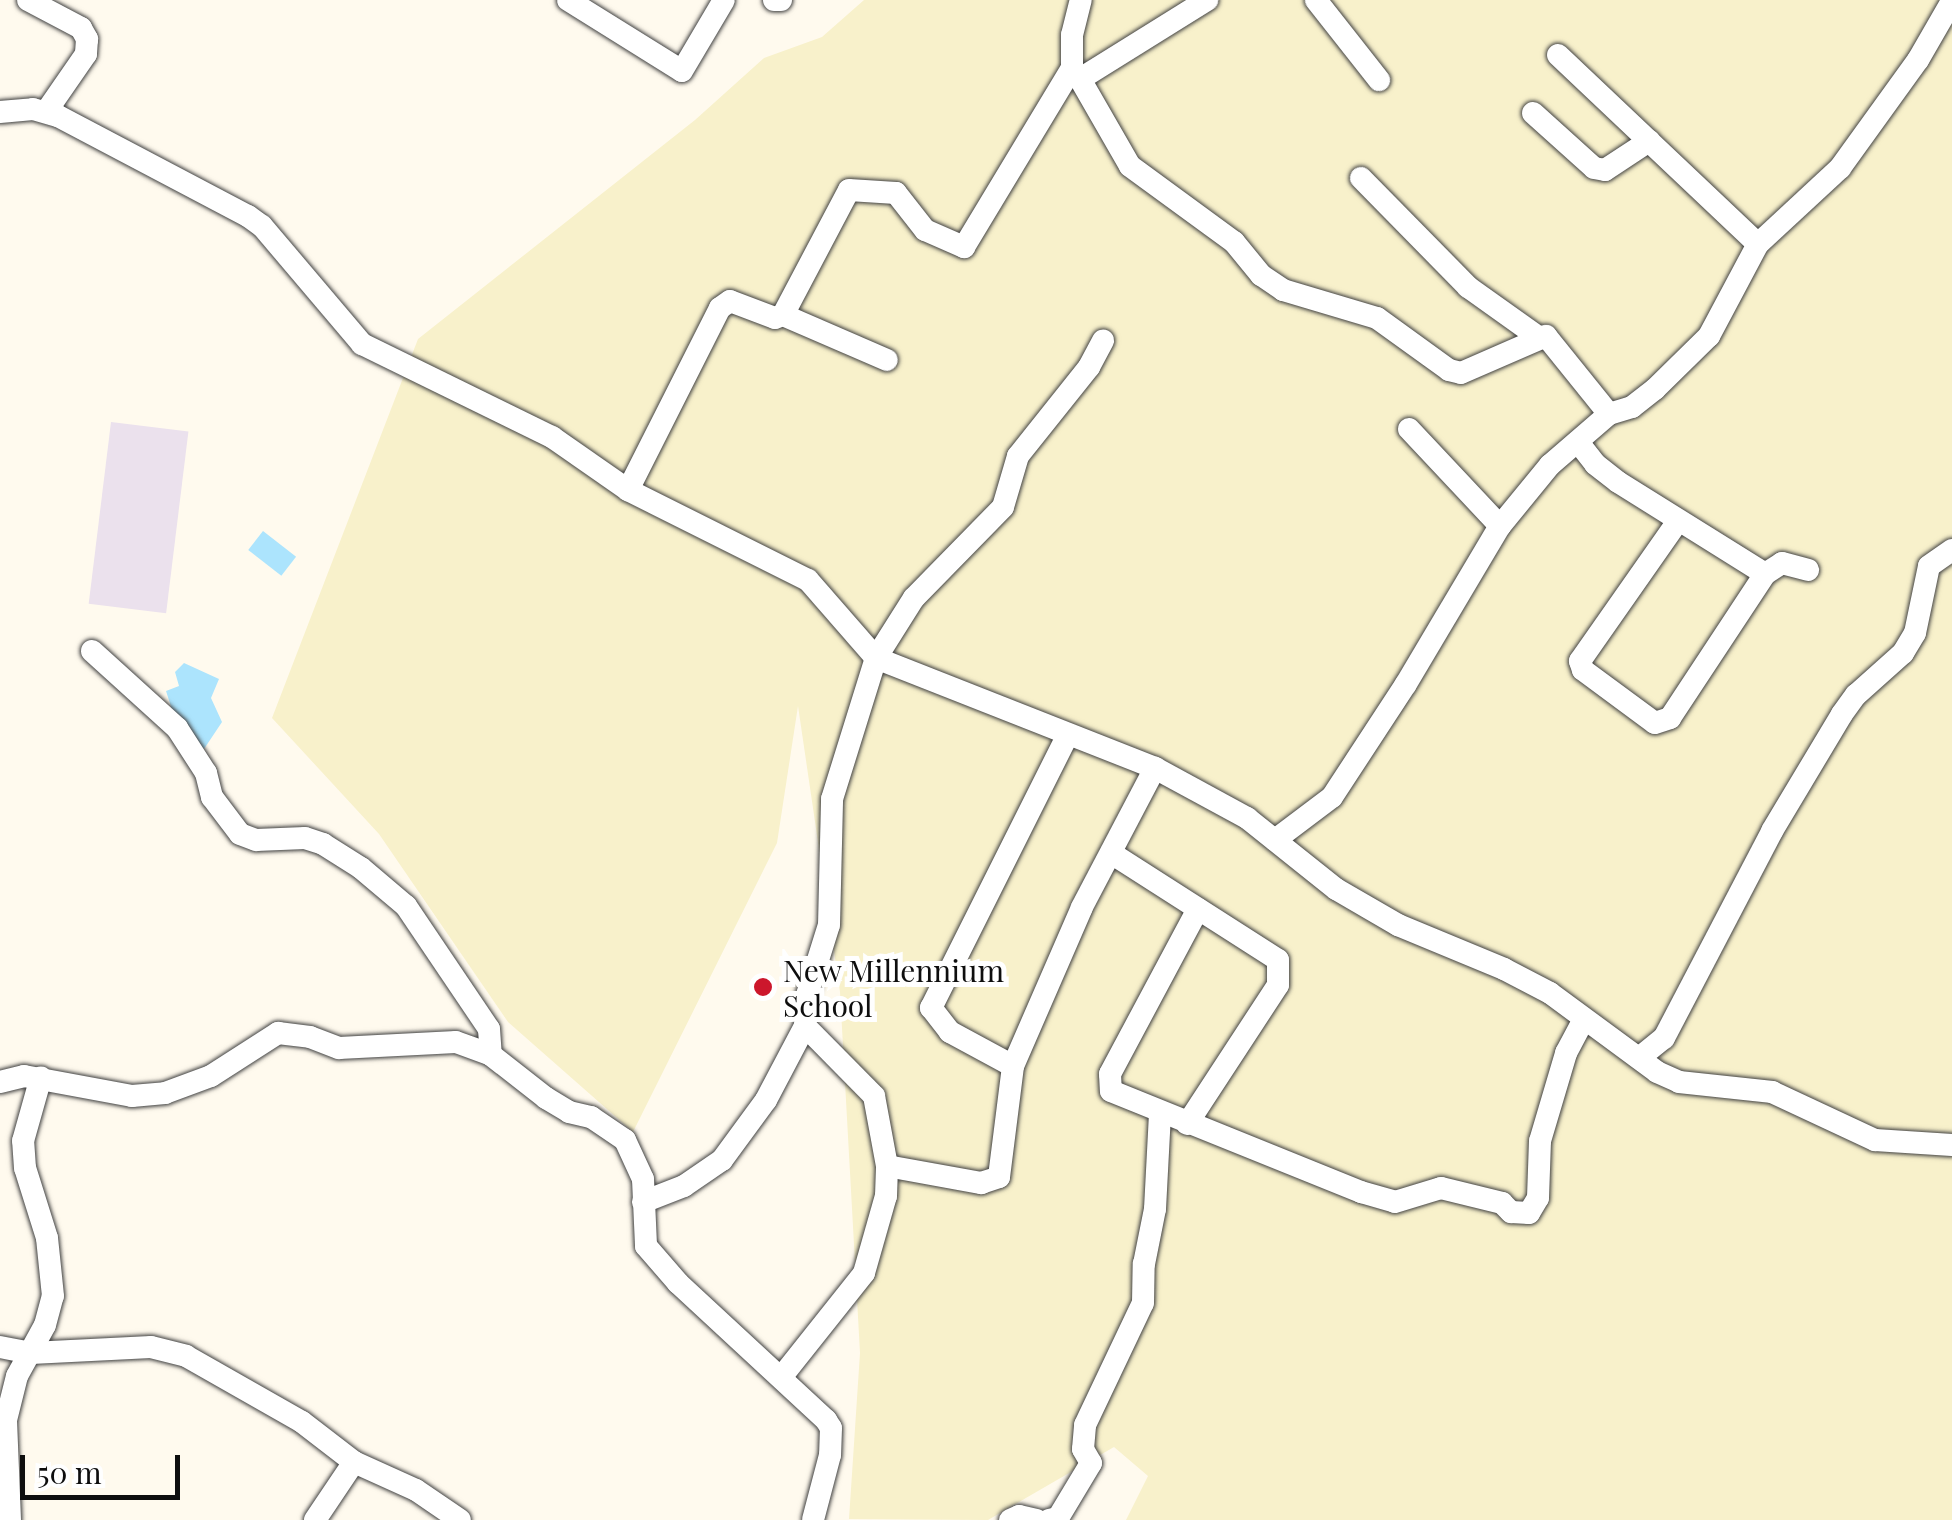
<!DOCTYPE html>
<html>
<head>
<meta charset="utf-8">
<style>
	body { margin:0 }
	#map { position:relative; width:1952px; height:1520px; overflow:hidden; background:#fffaee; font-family:"Playfair Display",serif }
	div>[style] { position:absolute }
	.industrial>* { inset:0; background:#ebe1ed; transform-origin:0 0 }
	.farmland>* { inset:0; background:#f8f1cb }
	.water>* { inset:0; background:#ace4fd; transform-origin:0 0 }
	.roads { filter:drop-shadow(0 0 2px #414141) drop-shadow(0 0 2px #414141) }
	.minor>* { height:22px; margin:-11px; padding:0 11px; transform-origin:11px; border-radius:11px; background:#fff }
	.dots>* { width:28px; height:28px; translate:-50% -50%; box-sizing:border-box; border:5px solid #fff; border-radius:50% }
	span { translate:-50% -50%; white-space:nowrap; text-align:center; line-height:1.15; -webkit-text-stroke:10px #fff; paint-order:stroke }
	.poi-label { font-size:30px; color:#0e0e0e }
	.left { translate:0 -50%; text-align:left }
	.scale { position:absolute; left:20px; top:1455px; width:160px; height:45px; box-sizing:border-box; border:5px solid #0e0e0e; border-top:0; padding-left:12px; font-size:30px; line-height:35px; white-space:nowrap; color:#0e0e0e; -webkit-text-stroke:8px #fff; paint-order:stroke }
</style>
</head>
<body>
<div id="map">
	<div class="industrial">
		<i style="left:111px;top:422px;width:78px;height:183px;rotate:7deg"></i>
	</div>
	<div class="farmland">
		<i style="clip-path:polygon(864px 0,1952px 0,1952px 1520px,1126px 1520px,1148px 1476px,1114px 1447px,988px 1520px,849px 1519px,860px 1353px,840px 992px,798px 706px,777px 843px,633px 1132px,508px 1022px,379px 834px,272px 718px,418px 339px,695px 120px,764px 58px,822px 37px)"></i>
	</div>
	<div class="water">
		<i style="left:263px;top:531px;width:42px;height:24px;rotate:38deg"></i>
		<i style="clip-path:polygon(184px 663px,219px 679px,211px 698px,222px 722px,204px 749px,174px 716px,166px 691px,179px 686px,175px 672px)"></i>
	</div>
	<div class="roads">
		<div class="minor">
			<i style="left:28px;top:0;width:60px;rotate:27.8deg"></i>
			<i style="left:81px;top:28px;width:13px;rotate:61deg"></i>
			<i style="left:87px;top:39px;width:15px;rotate:94deg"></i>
			<i style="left:86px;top:54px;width:70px;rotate:124.6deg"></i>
			<i style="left:568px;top:0;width:134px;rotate:31.9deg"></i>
			<i style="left:682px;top:71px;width:82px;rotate:-59.4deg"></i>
			<i style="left:774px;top:0;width:7px"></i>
			<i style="left:1316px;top:0;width:102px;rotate:51.8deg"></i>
			<i style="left:1558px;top:55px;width:275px;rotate:43.4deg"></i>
			<i style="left:1072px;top:68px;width:33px;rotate:-90deg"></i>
			<i style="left:1072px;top:35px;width:36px;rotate:-76deg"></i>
			<i style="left:1080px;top:79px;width:100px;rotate:60.1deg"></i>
			<i style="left:1130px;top:166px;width:129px;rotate:36.2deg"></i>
			<i style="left:1234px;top:242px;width:43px;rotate:50.7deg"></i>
			<i style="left:1261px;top:275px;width:27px;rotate:34deg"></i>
			<i style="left:1283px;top:290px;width:98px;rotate:16.6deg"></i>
			<i style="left:1377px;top:318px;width:89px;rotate:35.8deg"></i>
			<i style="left:1449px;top:370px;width:12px;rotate:14deg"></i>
			<i style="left:1461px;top:373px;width:93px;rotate:-23.5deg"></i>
			<i style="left:1546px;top:336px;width:100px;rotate:51.1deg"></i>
			<i style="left:0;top:112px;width:33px;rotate:-5deg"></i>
			<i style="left:33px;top:109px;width:26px;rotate:16deg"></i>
			<i style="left:58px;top:116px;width:215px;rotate:27.8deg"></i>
			<i style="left:248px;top:216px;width:17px;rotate:36deg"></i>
			<i style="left:262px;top:226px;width:155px;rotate:49.7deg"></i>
			<i style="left:362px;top:344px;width:212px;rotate:26.1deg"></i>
			<i style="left:552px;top:437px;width:93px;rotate:34.9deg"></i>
			<i style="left:628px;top:490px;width:201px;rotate:26.6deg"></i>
			<i style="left:808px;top:580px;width:103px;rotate:48.9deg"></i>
			<i style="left:876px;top:658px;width:300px;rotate:21.5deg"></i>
			<i style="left:1155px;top:768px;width:105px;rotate:28.5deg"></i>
			<i style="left:1247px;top:818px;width:114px;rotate:38.6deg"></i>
			<i style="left:1336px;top:889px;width:72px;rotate:30.1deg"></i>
			<i style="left:1398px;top:925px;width:115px;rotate:22.5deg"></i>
			<i style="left:1504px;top:969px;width:52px;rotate:27.6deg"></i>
			<i style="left:1550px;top:993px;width:133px;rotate:36.4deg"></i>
			<i style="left:1657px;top:1072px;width:24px;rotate:24deg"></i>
			<i style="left:1679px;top:1082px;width:94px;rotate:6.1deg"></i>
			<i style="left:1772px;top:1092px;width:114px;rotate:25deg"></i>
			<i style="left:1875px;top:1140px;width:77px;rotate:3.7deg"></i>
			<i style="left:1533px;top:113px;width:82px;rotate:42deg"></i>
			<i style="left:1594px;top:168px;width:11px;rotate:10deg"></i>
			<i style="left:1605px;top:170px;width:53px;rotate:-33.4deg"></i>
			<i style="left:1361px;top:178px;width:153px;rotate:45.5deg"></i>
			<i style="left:1468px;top:287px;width:86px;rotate:35.5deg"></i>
			<i style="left:783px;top:315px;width:113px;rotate:23.4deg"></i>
			<i style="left:1409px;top:429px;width:133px;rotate:46.8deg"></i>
			<i style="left:1578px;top:442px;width:28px;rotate:52deg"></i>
			<i style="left:1595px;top:464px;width:29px;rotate:38deg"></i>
			<i style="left:1618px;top:482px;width:173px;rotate:32deg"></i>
			<i style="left:628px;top:490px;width:204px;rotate:-63.2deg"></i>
			<i style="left:720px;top:308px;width:12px;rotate:-35deg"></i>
			<i style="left:730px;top:301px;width:48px;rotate:20.7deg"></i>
			<i style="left:775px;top:318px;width:9px;rotate:-21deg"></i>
			<i style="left:783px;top:315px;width:141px;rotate:-62.2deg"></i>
			<i style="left:849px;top:190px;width:47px;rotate:3.7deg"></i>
			<i style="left:896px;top:193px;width:47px;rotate:51.9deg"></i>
			<i style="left:925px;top:230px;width:43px;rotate:23.6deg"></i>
			<i style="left:964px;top:247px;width:209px;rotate:-58.9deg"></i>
			<i style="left:1072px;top:68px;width:14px;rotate:54deg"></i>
			<i style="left:1080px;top:79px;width:150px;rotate:-31.9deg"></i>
			<i style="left:1678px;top:521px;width:171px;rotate:125deg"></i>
			<i style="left:1580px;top:661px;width:9px;rotate:72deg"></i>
			<i style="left:1583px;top:670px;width:89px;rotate:36.4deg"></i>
			<i style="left:1655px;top:723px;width:16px;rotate:-18deg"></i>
			<i style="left:1670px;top:718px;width:173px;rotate:-56.6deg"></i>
			<i style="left:1765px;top:574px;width:20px;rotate:-33deg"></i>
			<i style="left:1782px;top:563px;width:27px;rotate:15deg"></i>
			<i style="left:92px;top:651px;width:115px;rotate:42.2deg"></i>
			<i style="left:177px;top:728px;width:54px;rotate:57.2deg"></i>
			<i style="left:206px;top:773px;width:25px;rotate:76deg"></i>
			<i style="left:212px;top:797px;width:46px;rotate:52.9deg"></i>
			<i style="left:240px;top:834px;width:17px;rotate:21deg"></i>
			<i style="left:256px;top:840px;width:49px;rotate:-2.3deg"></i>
			<i style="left:305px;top:838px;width:19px;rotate:18deg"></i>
			<i style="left:323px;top:844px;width:45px;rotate:32.3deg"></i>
			<i style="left:361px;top:868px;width:59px;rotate:40.2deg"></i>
			<i style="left:406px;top:906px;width:148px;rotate:56deg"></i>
			<i style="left:489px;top:1029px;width:26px;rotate:86deg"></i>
			<i style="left:1275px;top:840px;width:71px;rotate:-37deg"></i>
			<i style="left:1332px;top:797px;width:135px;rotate:-56.8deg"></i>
			<i style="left:1406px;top:684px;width:184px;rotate:-59.3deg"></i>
			<i style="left:1500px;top:526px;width:79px;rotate:-50.7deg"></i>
			<i style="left:1550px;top:465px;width:78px;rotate:-40.8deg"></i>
			<i style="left:1609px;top:414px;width:24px;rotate:-17deg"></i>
			<i style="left:1632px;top:407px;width:29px;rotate:-38deg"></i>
			<i style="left:1655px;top:389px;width:76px;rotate:-44.5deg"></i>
			<i style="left:1709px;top:336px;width:104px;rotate:-62deg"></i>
			<i style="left:1758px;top:244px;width:112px;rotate:-42.8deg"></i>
			<i style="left:1840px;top:168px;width:133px;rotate:-54.2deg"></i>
			<i style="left:1918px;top:60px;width:68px;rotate:-60deg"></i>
			<i style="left:1111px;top:853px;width:198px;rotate:32.6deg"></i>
			<i style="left:1278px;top:960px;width:25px;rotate:90deg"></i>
			<i style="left:1278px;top:985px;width:166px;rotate:123.2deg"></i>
			<i style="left:1198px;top:909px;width:187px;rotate:118.1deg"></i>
			<i style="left:1110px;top:1074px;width:17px;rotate:87deg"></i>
			<i style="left:1111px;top:1091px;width:270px;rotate:22deg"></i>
			<i style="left:1361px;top:1192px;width:35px;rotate:16deg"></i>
			<i style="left:1395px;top:1202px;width:48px;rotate:-16.9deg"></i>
			<i style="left:1441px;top:1188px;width:63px;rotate:13.8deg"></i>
			<i style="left:1502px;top:1203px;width:13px;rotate:45deg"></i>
			<i style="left:1511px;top:1212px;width:18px;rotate:3deg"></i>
			<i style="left:1529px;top:1213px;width:17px;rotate:-59deg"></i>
			<i style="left:1538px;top:1198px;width:57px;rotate:-88deg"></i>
			<i style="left:1540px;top:1141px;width:92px;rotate:-73.5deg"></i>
			<i style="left:1566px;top:1053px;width:38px;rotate:-62deg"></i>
			<i style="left:1639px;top:1058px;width:32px;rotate:-39deg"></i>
			<i style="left:1664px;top:1038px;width:233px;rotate:-62.4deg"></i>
			<i style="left:1772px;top:831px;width:136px;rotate:-59.1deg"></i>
			<i style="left:1842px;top:714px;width:24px;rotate:-54deg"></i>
			<i style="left:1856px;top:695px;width:63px;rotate:-41.8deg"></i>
			<i style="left:1903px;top:653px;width:23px;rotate:-59deg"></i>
			<i style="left:1915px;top:633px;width:68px;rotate:-78.2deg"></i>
			<i style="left:1929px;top:566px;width:28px;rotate:-35deg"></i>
			<i style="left:1013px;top:1066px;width:72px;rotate:-151.6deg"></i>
			<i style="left:950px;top:1032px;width:31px;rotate:-128deg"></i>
			<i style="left:931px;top:1008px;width:305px;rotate:-63.4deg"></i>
			<i style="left:0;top:1082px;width:25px;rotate:-14deg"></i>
			<i style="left:24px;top:1076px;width:110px;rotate:10.5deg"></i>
			<i style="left:132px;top:1096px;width:33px;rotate:-5deg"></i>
			<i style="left:165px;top:1093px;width:49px;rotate:-20.3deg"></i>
			<i style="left:211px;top:1076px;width:80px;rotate:-32.7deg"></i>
			<i style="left:278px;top:1033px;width:32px;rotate:7deg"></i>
			<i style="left:310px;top:1037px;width:31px;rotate:21deg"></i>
			<i style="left:339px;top:1048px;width:117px;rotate:-2.9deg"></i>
			<i style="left:456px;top:1042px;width:37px;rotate:20deg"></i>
			<i style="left:491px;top:1055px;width:70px;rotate:38deg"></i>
			<i style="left:546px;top:1098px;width:27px;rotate:31deg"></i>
			<i style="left:569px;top:1112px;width:23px;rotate:13deg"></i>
			<i style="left:591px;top:1117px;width:41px;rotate:34.1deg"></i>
			<i style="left:625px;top:1140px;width:43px;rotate:65.2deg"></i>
			<i style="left:643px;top:1179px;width:67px;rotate:87.4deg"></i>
			<i style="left:646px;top:1246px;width:49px;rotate:49.1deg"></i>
			<i style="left:678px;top:1283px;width:202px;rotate:42.8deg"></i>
			<i style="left:826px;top:1420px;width:9px;rotate:58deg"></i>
			<i style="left:831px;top:1428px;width:27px;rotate:92deg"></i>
			<i style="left:830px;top:1455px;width:67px;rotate:104.7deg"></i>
			<i style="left:887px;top:1166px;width:96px;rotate:10.3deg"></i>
			<i style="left:981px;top:1183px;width:19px;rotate:-18deg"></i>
			<i style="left:999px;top:1177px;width:112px;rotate:-82.8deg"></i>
			<i style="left:1013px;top:1066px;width:173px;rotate:-66.5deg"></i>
			<i style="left:1082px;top:907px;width:157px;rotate:-62.3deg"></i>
			<i style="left:643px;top:1202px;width:44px;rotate:-21.3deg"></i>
			<i style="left:684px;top:1186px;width:46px;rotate:-34.4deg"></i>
			<i style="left:722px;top:1160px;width:74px;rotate:-53.7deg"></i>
			<i style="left:766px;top:1100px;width:84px;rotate:-62.2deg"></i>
			<i style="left:805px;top:1026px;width:31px;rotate:-86deg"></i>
			<i style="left:807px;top:995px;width:73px;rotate:-72.6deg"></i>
			<i style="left:829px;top:925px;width:126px;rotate:-88.6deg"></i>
			<i style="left:832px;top:799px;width:148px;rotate:-72.7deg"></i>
			<i style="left:876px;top:658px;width:71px;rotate:-57.7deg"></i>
			<i style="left:914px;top:598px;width:127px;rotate:-45.6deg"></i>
			<i style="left:1003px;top:507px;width:53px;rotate:-73.6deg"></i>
			<i style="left:1018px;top:456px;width:114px;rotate:-51.4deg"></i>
			<i style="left:1089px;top:367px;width:30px;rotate:-62deg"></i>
			<i style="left:0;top:1347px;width:32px;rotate:11deg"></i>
			<i style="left:31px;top:1353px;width:120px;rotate:-2.9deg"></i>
			<i style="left:151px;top:1347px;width:36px;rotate:14deg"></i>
			<i style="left:186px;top:1356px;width:133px;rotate:29.6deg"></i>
			<i style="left:302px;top:1422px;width:66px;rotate:37.6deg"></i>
			<i style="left:354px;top:1462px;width:68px;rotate:24.3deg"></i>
			<i style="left:416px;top:1490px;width:53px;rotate:34.3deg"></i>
			<i style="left:783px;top:1375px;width:130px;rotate:-51.5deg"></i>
			<i style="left:864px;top:1273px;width:80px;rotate:-74.1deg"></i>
			<i style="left:886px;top:1196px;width:30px;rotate:-88deg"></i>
			<i style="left:887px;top:1166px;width:71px;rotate:-100.5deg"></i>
			<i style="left:874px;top:1096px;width:98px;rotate:-134.6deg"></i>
			<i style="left:10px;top:1520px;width:100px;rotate:-92.3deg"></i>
			<i style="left:6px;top:1420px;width:45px;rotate:-76deg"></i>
			<i style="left:17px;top:1376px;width:58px;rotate:-61.2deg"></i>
			<i style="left:45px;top:1325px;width:30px;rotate:-75deg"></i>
			<i style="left:53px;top:1296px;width:58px;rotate:-95.9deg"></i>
			<i style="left:47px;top:1238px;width:73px;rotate:-107.4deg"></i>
			<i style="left:25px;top:1168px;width:27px;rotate:-94deg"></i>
			<i style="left:23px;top:1141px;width:66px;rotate:-74.3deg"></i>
			<i style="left:315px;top:1520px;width:70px;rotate:-56.1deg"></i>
			<i style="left:1010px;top:1520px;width:10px;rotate:-24deg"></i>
			<i style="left:1019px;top:1516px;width:18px;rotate:13deg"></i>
			<i style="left:1049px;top:1520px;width:9px;rotate:-13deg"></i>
			<i style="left:1058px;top:1518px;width:64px;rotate:-59deg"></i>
			<i style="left:1091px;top:1463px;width:16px;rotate:-120deg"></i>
			<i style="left:1083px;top:1449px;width:24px;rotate:-85deg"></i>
			<i style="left:1085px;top:1425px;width:135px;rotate:-64.6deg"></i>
			<i style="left:1143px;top:1303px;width:39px;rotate:-89deg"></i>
			<i style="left:1144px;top:1264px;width:56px;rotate:-78.7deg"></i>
			<i style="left:1155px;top:1209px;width:97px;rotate:-87deg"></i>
		</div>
	</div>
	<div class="dots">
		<i style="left:763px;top:987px;background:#cc172c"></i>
	</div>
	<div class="poi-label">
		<span class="left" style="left:783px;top:987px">New Millennium<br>School</span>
	</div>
	<div class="scale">50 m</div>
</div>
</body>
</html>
